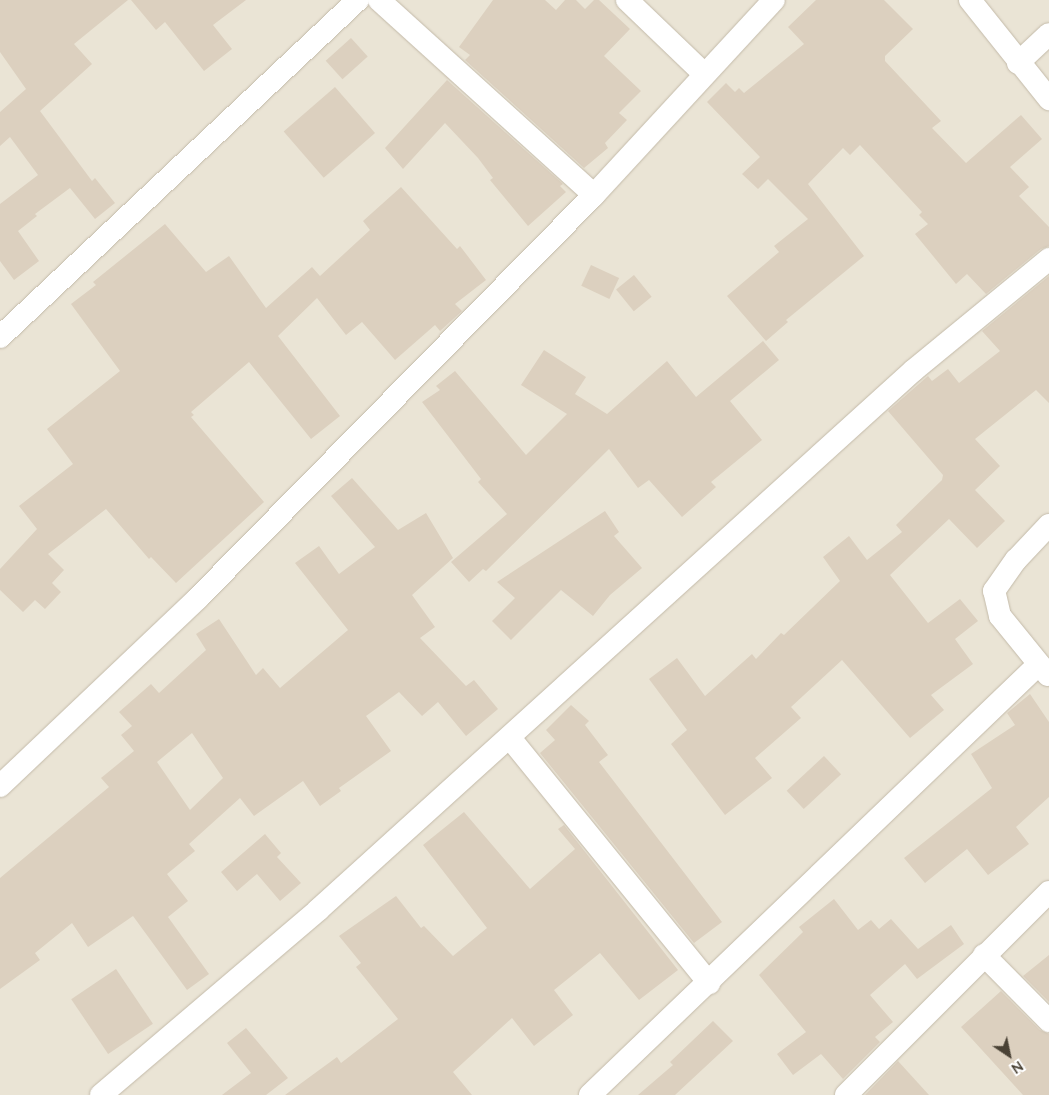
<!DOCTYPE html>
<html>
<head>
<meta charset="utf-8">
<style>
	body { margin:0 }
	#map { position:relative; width:1049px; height:1095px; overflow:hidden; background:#f6f2e8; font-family:Mulish,sans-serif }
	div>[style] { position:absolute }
	.residential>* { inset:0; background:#eae4d5; transform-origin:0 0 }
	.building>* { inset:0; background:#dcd0bf; transform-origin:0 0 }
	.roads { filter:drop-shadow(0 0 1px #c3baa9) drop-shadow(0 0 1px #c3baa9) }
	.street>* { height:22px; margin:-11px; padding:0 11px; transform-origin:11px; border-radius:11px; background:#fff }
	span { translate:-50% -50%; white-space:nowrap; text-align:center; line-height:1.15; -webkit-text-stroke:4px #fff; paint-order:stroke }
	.north { position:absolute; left:984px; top:1030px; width:50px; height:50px; -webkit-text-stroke:4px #fff; paint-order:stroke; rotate:146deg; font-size:14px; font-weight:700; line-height:20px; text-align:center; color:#4a4235 }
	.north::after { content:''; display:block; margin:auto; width:18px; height:22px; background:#4a4235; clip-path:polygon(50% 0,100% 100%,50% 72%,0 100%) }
</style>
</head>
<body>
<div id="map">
	<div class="residential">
		<i style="left:0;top:0;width:1049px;height:1095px"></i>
	</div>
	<div class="building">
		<i style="clip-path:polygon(0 0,128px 0,74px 44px,92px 64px,40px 111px,92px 181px,95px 178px,115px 203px,95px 219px,70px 188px,35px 214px,37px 216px,18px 231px,39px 261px,14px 280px,0 261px,0 204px,38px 175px,10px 137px,0 146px,0 112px,26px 89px,0 52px)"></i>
		<i style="clip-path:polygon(131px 0,246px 0,213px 25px,232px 49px,204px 71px,165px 22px,156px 30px)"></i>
		<i style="clip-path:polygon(493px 0,545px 0,556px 10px,565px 0,576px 0,585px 9px,594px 0,599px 0,630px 29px,604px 56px,641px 91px,619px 113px,627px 120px,605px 143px,608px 148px,584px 168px,465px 60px,470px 55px,459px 47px)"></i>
		<i style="clip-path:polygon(816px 0,884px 0,913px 29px,885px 56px,885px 61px,941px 121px,932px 128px,966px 163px,1021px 115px,1042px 139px,1010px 167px,1029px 187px,1019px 196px,1049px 227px,1049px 246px,1041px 249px,986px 294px,967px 274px,956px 284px,915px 234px,928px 224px,919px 215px,922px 212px,860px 145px,850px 155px,843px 148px,808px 184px,864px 256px,786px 320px,788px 322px,766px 341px,727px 296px,779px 252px,774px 246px,808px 219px,768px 179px,758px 189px,742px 174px,760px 157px,707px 102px,726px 83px,735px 92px,739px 88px,744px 93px,804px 44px,788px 27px)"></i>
		<i style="left:351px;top:38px;width:25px;height:34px;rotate:48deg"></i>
		<i style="clip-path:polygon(447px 80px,563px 184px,560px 186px,566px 192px,528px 226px,490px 180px,493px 178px,478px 158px,445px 123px,403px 169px,385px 148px)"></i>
		<i style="left:335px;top:87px;width:61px;height:68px;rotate:49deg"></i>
		<i style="clip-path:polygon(401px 187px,457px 249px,460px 246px,486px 280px,455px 304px,462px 311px,440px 331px,435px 325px,395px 360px,362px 322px,346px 335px,317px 298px,278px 336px,340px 416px,311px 439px,249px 362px,191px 412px,194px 415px,191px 417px,264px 502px,176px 583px,151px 557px,149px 559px,106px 509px,48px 554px,64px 570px,52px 583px,61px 592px,45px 609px,35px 600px,23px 612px,0 590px,0 569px,37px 529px,19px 506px,73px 464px,47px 429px,120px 371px,71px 304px,96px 285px,93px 282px,165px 224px,206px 272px,229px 256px,266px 308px,312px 267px,320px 276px,370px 230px,363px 221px)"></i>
		<i style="left:591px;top:265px;width:31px;height:23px;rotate:25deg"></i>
		<i style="left:634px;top:275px;width:28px;height:23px;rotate:51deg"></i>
		<i style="clip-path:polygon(1049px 276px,1049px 403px,1036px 390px,975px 439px,1000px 466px,975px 490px,1005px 521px,977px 548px,949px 519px,890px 575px,928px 623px,960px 599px,978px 621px,955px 639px,973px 664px,931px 695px,944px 710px,910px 738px,842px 660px,791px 707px,801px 718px,755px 758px,772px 778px,725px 815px,671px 744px,687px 730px,649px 679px,677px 658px,705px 696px,752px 654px,756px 659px,781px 633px,784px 635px,840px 581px,823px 557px,849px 536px,867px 560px,902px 532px,896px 525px,942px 480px,943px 475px,888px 411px,928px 376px,932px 381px,948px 369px,959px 383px,1000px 351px,982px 331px)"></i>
		<i style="clip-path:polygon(763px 341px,779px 360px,730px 401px,762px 440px,711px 482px,716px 487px,682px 517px,649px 480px,638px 488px,609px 449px,486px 571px,483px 569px,469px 582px,451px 562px,507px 514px,478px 482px,481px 479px,422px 402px,440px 390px,436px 386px,455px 371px,526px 455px,567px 414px,521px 385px,544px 350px,586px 377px,575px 394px,607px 414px,667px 361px,696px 397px)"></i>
		<i style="clip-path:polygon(evenodd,352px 478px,398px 530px,426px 513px,453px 558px,412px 595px,435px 627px,420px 638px,466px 686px,474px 680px,498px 709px,466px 736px,438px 702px,422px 716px,399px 692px,366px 716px,391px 751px,339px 788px,341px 791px,320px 806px,303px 781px,254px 816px,240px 798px,189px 844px,195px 851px,167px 874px,188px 901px,168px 917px,209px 974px,187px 990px,133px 916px,88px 947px,72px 923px,35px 953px,40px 960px,0 989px,0 878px,109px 787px,101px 778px,134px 751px,121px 735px,132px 726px,119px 712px,151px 684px,159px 693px,206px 650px,196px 634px,219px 619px,256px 675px,263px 668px,280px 688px,348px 630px,295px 563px,319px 546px,339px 574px,375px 547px,331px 496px,352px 478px,192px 733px,223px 778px,190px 810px,157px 762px,192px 733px)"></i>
		<i style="clip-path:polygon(605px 511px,619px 532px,614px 536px,642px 568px,610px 595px,593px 616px,561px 590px,511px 640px,492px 621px,515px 598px,497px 582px)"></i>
		<i style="clip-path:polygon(1030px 694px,1049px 722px,1049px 797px,1016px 827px,1029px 844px,988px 875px,967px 849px,925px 883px,904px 858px,992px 788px,971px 754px,1015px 725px,1007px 713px)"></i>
		<i style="clip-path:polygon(571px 705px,589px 721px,585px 725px,608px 755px,599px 762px,722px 922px,694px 943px,540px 753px,555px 740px,546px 730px)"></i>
		<i style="left:824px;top:756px;width:25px;height:51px;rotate:47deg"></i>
		<i style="clip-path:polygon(464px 812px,530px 889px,575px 849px,558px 829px,564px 825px,678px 970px,639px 1000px,600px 953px,554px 990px,573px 1015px,534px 1046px,512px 1018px,453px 1072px,472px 1095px,285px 1095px,337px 1057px,341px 1063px,398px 1019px,356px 967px,361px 963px,339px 936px,396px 896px,421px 928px,424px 926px,453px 956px,487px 928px,423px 845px)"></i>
		<i style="clip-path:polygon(265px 834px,281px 853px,277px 857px,301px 883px,280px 901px,257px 874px,237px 891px,221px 872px)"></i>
		<i style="clip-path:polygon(834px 899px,858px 930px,871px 920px,879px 929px,891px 919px,918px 949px,951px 925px,964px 944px,917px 979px,905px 964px,870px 995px,893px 1022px,875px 1037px,880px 1042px,843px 1079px,821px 1054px,793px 1075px,777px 1054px,806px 1032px,759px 975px,803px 932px,799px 927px)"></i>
		<i style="clip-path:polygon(1049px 955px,1049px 1002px,1023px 976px)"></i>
		<i style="left:116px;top:969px;width:66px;height:54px;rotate:56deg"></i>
		<i style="clip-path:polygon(1001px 991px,1040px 1030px,1049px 1034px,1049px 1095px,1023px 1095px,961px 1027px)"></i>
		<i style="clip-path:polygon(713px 1021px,733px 1041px,675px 1095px,638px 1095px,673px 1065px,670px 1062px)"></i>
		<i style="clip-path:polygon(246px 1028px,288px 1078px,266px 1095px,222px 1095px,251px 1073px,227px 1043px)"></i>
		<i style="clip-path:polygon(898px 1061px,929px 1095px,865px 1095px)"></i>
	</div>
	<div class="roads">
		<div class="street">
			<i style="left:379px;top:0;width:290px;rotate:42.2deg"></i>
			<i style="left:627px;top:0;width:105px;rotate:43.8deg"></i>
			<i style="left:970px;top:0;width:127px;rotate:51.4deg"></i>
			<i style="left:1018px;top:63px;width:42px;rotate:-43.1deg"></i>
			<i style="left:0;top:337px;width:492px;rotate:-43.3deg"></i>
			<i style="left:1048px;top:675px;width:76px;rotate:-129.1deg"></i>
			<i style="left:1000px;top:616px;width:26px;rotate:-103deg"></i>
			<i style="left:994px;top:591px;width:38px;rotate:-55deg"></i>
			<i style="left:1016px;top:560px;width:48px;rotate:-46.7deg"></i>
			<i style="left:510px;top:738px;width:316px;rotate:50.9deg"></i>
			<i style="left:0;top:786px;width:272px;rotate:-43.5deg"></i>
			<i style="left:197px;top:599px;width:566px;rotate:-45.5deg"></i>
			<i style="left:594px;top:195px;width:265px;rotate:-47.3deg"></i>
			<i style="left:984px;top:955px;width:93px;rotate:45.4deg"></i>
			<i style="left:101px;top:1095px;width:285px;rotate:-40.4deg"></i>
			<i style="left:318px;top:910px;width:804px;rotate:-42.18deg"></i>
			<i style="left:914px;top:370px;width:175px;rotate:-39.4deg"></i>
			<i style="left:590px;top:1095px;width:622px;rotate:-43.83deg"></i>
			<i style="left:846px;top:1095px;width:287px;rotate:-45deg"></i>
		</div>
	</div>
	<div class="north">N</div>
</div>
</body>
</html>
